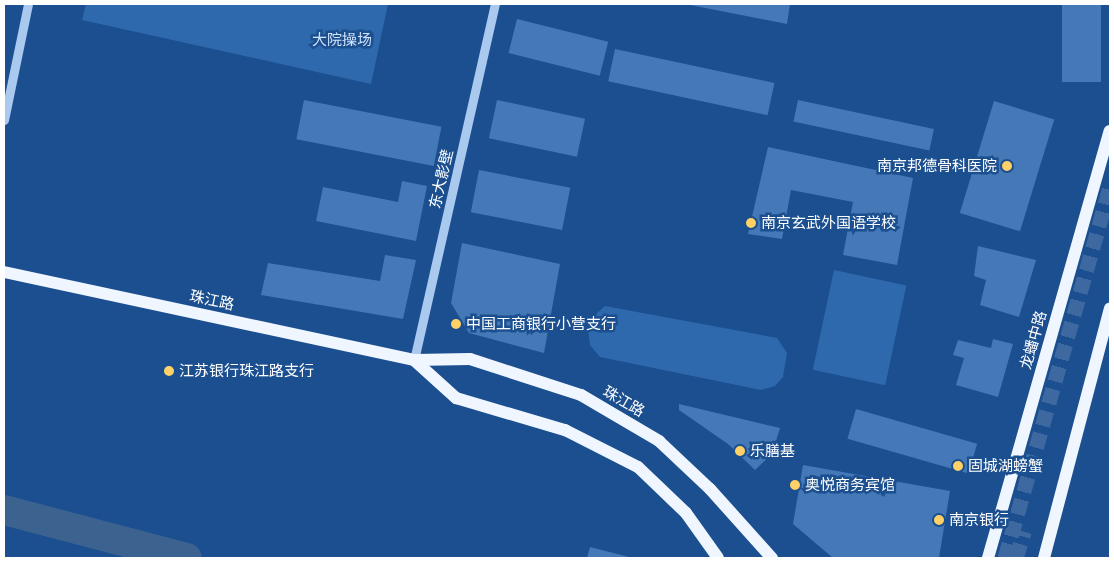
<!DOCTYPE html>
<html>
<head>
<meta charset="utf-8">
<style>
	body { margin:0 }
	#map { position:relative; width:1114px; height:562px; overflow:hidden; background:#1b4f8f; font-family:Manrope,"Noto Sans SC",sans-serif }
	div>[style] { position:absolute }
	.green>* { inset:0; background:#2e69ad; transform-origin:0 0 }
	.river>* { height:30px; margin:-15px; padding:0 15px; transform-origin:15px; border-radius:15px; background:#3c6290 }
	.building>* { inset:0; background:#4478b7; transform-origin:0 0 }
	.highway-tunnel>* { height:15px; margin-top:-7.5px; transform-origin:0; background:repeating-linear-gradient(90deg,#3d69a0 0 15px,transparent 0 23px) }
	.minor>* { height:9px; margin:-4.5px; padding:0 4.5px; transform-origin:4.5px; border-radius:4.5px; background:#a9c9ee }
	.major>* { height:12px; margin:-6px; padding:0 6px; transform-origin:6px; border-radius:6px; background:#f0f6ff }
	.dots>* { width:14px; height:14px; translate:-50% -50%; box-sizing:border-box; border:2px solid #1b4f8f; border-radius:50% }
	span { translate:-50% -50%; white-space:nowrap; text-align:center; line-height:1.15; -webkit-text-stroke:5px #1b4f8f; paint-order:stroke }
	.park-label { font-size:15px; color:#cfe3fa }
	.poi-label { font-size:15px; color:#fff }
	.right { translate:-100% -50%; text-align:right }
	.left { translate:0 -50%; text-align:left }
	.street-label { font-size:15px; color:#fff }
	.frame { position:absolute; inset:0; border:5px solid #fff; pointer-events:none }
</style>
</head>
<body>
<div id="map">
	<div class="green">
		<i style="clip-path:polygon(86px 4px,388px 4px,371px 84px,82px 20px)"></i>
		<i style="left:834px;top:270px;width:74px;height:102px;rotate:12deg"></i>
		<i style="clip-path:polygon(605px 306px,777px 338px,787px 353px,783px 377px,775px 386px,761px 390px,600px 357px,590px 345px,588px 330px,595px 315px)"></i>
	</div>
	<div class="river">
		<i style="left:4px;top:510px;width:189px;rotate:14.7deg"></i>
	</div>
	<div class="building">
		<i style="clip-path:polygon(685px 4px,790px 4px,787px 24px)"></i>
		<i style="left:1062px;top:4px;width:39px;height:78px"></i>
		<i style="left:517px;top:19px;width:94px;height:35px;rotate:14deg"></i>
		<i style="left:615px;top:49px;width:163px;height:33px;rotate:12deg"></i>
		<i style="left:304px;top:100px;width:140px;height:40px;rotate:11deg"></i>
		<i style="left:497px;top:100px;width:90px;height:39px;rotate:12deg"></i>
		<i style="left:798px;top:100px;width:139px;height:22px;rotate:12deg"></i>
		<i style="left:994px;top:101px;width:63px;height:117px;rotate:17deg"></i>
		<i style="clip-path:polygon(768px 147px,913px 178px,897px 265px,843px 255px,853px 202px,791px 190px,782px 239px,748px 234px)"></i>
		<i style="left:479px;top:170px;width:93px;height:43px;rotate:11deg"></i>
		<i style="clip-path:polygon(402px 181px,427px 186px,416px 241px,316px 221px,323px 187px,398px 202px)"></i>
		<i style="clip-path:polygon(462px 243px,560px 264px,544px 353px,469px 333px,451px 303px)"></i>
		<i style="clip-path:polygon(978px 246px,1036px 260px,1019px 317px,980px 305px,986px 280px,974px 276px)"></i>
		<i style="clip-path:polygon(385px 255px,416px 260px,403px 319px,261px 295px,268px 263px,380px 281px)"></i>
		<i style="clip-path:polygon(993px 339px,1013px 344px,998px 397px,956px 385px,964px 358px,953px 355px,958px 340px,991px 348px)"></i>
		<i style="clip-path:polygon(679px 404px,780px 428px,772px 454px,755px 470px,728px 444px,679px 410px)"></i>
		<i style="left:856px;top:409px;width:126px;height:31px;rotate:16deg"></i>
		<i style="clip-path:polygon(803px 465px,950px 491px,939px 558px,833px 558px,793px 524px)"></i>
		<i style="clip-path:polygon(590px 547px,633px 558px,587px 558px)"></i>
	</div>
	<div class="highway-tunnel">
		<i style="left:1005px;top:558px;width:387px;rotate:-74.2deg"></i>
		<i style="left:1016px;top:558px;width:28px;rotate:-73deg"></i>
	</div>
	<div class="minor">
		<i style="left:4px;top:120px;width:118px;rotate:-78.3deg"></i>
		<i style="left:414px;top:360px;width:365px;rotate:-77.2deg"></i>
	</div>
	<div class="major">
		<i style="left:4px;top:272px;width:419px;rotate:12.1deg"></i>
		<i style="left:414px;top:360px;width:56px;rotate:-1deg"></i>
		<i style="left:470px;top:359px;width:117px;rotate:18deg"></i>
		<i style="left:581px;top:395px;width:91px;rotate:30.5deg"></i>
		<i style="left:659px;top:441px;width:70px;rotate:43.3deg"></i>
		<i style="left:710px;top:489px;width:93px;rotate:48.1deg"></i>
		<i style="left:414px;top:360px;width:57px;rotate:42.1deg"></i>
		<i style="left:456px;top:398px;width:114px;rotate:16.4deg"></i>
		<i style="left:565px;top:430px;width:82px;rotate:26.9deg"></i>
		<i style="left:638px;top:467px;width:66px;rotate:43.8deg"></i>
		<i style="left:686px;top:513px;width:55px;rotate:54.6deg"></i>
		<i style="left:988px;top:558px;width:444px;rotate:-74.1deg"></i>
		<i style="left:1044px;top:558px;width:258px;rotate:-75.2deg"></i>
	</div>
	<div class="dots">
		<i style="left:1007px;top:166px;background:#ffd166"></i>
		<i style="left:751px;top:223px;background:#ffd166"></i>
		<i style="left:456px;top:324px;background:#ffd166"></i>
		<i style="left:169px;top:371px;background:#ffd166"></i>
		<i style="left:740px;top:451px;background:#ffd166"></i>
		<i style="left:958px;top:466px;background:#ffd166"></i>
		<i style="left:795px;top:485px;background:#ffd166"></i>
		<i style="left:939px;top:520px;background:#ffd166"></i>
	</div>
	<div class="park-label">
		<span style="left:342px;top:40px">大院操场</span>
	</div>
	<div class="poi-label">
		<span class="right" style="left:997px;top:166px">南京邦德骨科医院</span>
		<span class="left" style="left:761px;top:223px">南京玄武外国语学校</span>
		<span class="left" style="left:466px;top:324px">中国工商银行小营支行</span>
		<span class="left" style="left:179px;top:371px">江苏银行珠江路支行</span>
		<span class="left" style="left:750px;top:451px">乐膳基</span>
		<span class="left" style="left:968px;top:466px">固城湖螃蟹</span>
		<span class="left" style="left:805px;top:485px">奥悦商务宾馆</span>
		<span class="left" style="left:949px;top:520px">南京银行</span>
	</div>
	<div class="street-label">
		<span style="left:441px;top:179px;rotate:-77deg">东大影壁</span>
		<span style="left:212px;top:300px;rotate:12deg">珠江路</span>
		<span style="left:1033px;top:340px;rotate:-74deg">龙蟠中路</span>
		<span style="left:624px;top:401px;rotate:30deg">珠江路</span>
	</div>
	<div class="frame"></div>
</div>
</body>
</html>
